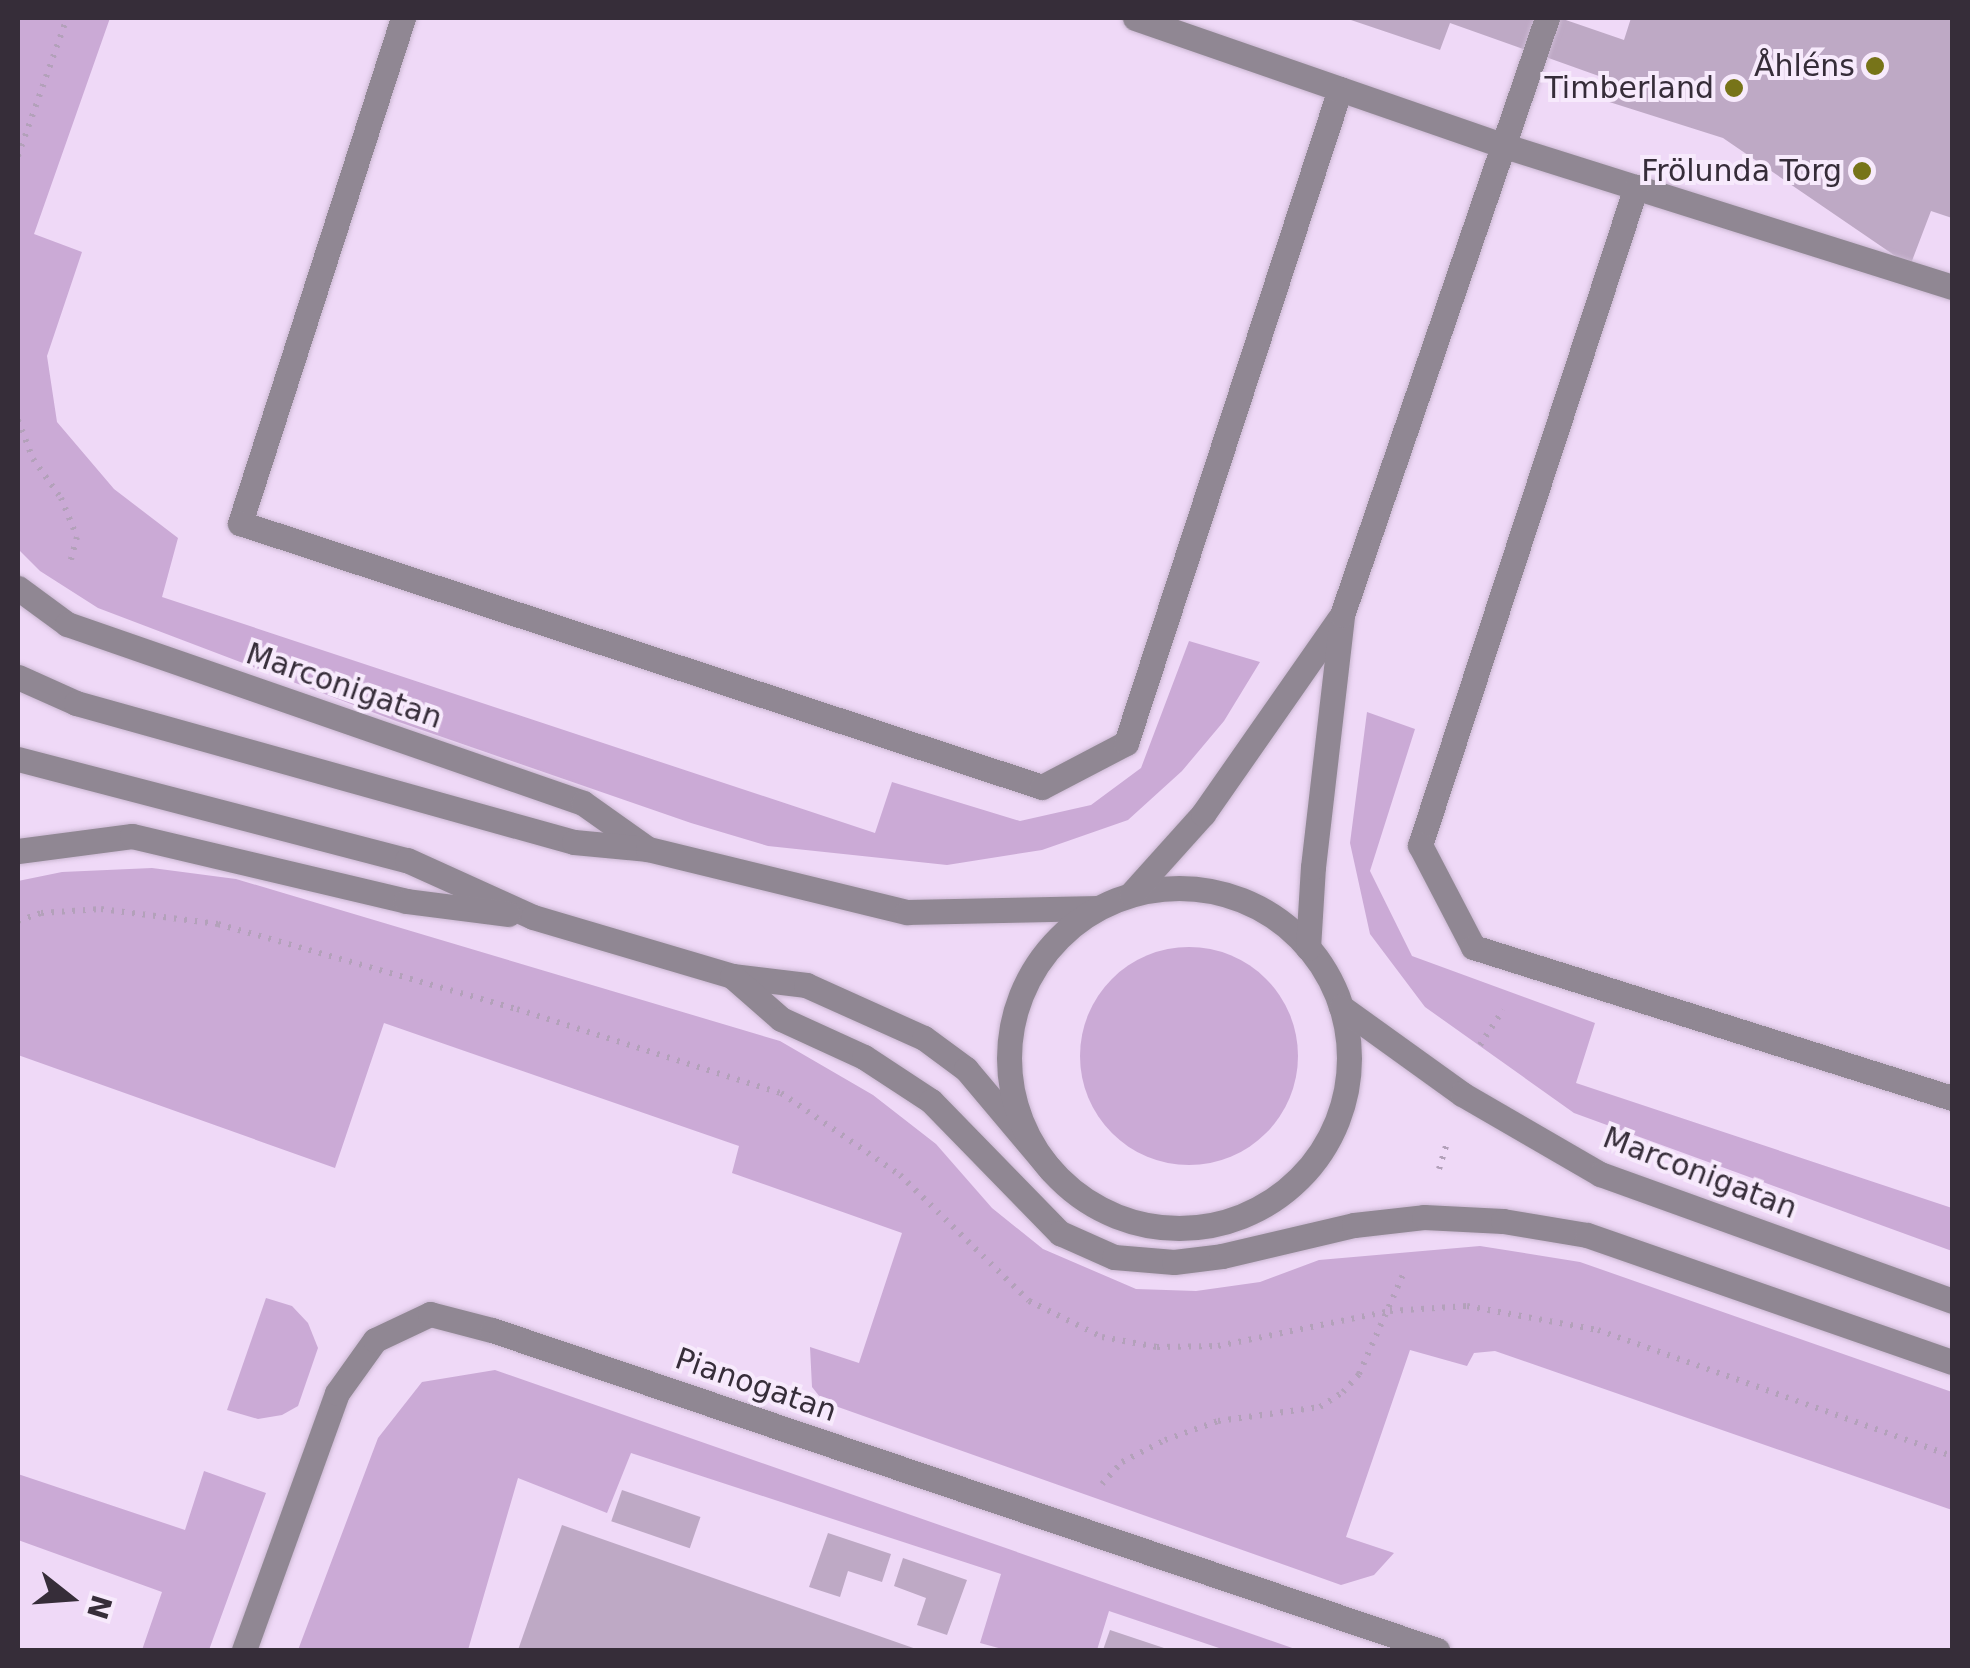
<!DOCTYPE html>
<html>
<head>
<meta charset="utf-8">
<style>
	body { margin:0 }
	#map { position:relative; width:1970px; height:1668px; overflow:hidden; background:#efd9f7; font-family:"DejaVu Sans",sans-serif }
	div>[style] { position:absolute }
	.green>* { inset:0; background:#cbaad6 }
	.round { border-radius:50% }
	.building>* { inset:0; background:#bea9c5; transform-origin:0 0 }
	.path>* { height:6px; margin-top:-3px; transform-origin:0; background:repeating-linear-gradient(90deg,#b3a1ba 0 2.5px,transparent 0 10.5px) }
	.roads { filter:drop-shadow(0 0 2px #cab7d1) drop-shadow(0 0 2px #cab7d1) }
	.minor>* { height:25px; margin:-12.5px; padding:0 12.5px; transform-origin:12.5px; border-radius:12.5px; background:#908793 }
	.minor>.ring { margin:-12.5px; padding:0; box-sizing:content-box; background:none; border:25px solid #908793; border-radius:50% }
	.dots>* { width:28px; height:28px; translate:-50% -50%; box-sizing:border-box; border:5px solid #f7eafc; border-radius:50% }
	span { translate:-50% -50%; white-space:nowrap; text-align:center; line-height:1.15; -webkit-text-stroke:8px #f7eafc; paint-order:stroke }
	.poi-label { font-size:30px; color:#362d39 }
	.right { translate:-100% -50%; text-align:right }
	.street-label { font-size:30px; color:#362d39 }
	.frame { position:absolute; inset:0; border:20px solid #362d39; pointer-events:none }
	.north { position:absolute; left:20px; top:1548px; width:100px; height:100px; -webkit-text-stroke:8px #f7eafc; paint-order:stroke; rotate:107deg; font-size:28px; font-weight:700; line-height:40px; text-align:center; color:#362d39 }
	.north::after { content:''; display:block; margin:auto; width:35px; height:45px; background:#362d39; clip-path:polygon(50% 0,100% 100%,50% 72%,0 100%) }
</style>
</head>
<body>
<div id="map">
	<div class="green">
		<i style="clip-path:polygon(18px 18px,110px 18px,34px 234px,82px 252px,47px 356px,57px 422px,114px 489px,178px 538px,162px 597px,875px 833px,892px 782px,1020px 821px,1091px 805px,1141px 768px,1189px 641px,1260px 662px,1224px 721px,1182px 771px,1128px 820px,1042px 850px,947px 865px,768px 846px,691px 823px,396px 721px,98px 608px,40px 571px,18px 549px)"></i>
		<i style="clip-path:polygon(1367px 712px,1415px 729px,1370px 871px,1412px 956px,1595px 1023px,1576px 1083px,1952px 1208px,1952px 1251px,1574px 1113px,1425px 1007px,1370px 934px,1350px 843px)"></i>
		<i style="clip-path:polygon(152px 868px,236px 879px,780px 1041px,873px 1095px,936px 1144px,992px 1208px,1043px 1249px,1136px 1289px,1196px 1291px,1260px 1282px,1319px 1260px,1480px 1246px,1580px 1262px,1952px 1392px,1952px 1510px,1495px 1351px,1474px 1353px,1467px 1366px,1410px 1350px,1346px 1537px,1394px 1553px,1374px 1575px,1341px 1585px,824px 1402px,812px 1387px,810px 1347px,859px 1363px,902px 1233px,732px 1173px,739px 1146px,384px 1023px,335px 1168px,18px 1055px,18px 881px,62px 872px)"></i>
		<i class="round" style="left:1080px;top:947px;width:218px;height:218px"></i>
		<i style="clip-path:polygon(266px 1298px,292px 1306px,308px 1323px,318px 1348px,298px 1406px,282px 1415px,258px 1419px,227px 1410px)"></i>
		<i style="clip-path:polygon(495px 1370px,1298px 1650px,1225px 1650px,1109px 1611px,1097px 1650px,1006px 1650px,980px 1643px,1001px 1574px,631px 1453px,607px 1513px,518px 1478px,468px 1650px,298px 1650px,378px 1438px,422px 1382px)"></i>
		<i style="clip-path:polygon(204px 1471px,266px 1493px,209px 1650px,142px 1650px,162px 1592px,18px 1540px,18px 1474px,185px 1530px)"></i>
	</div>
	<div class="building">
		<i style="clip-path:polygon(1345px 18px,1560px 18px,1624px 40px,1631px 18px,1952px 18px,1952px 218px,1931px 211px,1910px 266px,1723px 138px,1603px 100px,1610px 80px,1450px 23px,1440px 50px)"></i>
		<i style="left:622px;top:1490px;width:83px;height:33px;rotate:19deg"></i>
		<i style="clip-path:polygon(562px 1525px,919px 1650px,518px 1650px)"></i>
		<i style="clip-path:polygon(828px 1533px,891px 1554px,882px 1582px,848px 1571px,840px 1597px,809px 1587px)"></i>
		<i style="clip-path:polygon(903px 1558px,967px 1580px,947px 1635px,917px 1625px,926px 1598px,894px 1586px)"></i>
		<i style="clip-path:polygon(1110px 1630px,1170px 1650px,1103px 1650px)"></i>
	</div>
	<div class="path">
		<i style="left:18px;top:156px;width:146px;rotate:-70.5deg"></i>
		<i style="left:18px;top:420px;width:42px;rotate:69deg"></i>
		<i style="left:33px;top:459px;width:48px;rotate:54.3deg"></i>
		<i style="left:61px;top:498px;width:42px;rotate:67.7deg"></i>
		<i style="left:77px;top:537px;width:27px;rotate:105deg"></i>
		<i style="left:18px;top:921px;width:24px;rotate:-19deg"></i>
		<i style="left:41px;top:913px;width:60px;rotate:-3.8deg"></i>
		<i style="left:101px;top:909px;width:118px;rotate:7.3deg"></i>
		<i style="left:218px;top:924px;width:311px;rotate:15.9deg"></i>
		<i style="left:517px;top:1009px;width:277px;rotate:17.7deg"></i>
		<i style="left:781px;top:1093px;width:145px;rotate:34.6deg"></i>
		<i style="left:900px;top:1175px;width:180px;rotate:44.3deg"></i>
		<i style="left:1029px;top:1301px;width:81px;rotate:26.3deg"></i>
		<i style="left:1102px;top:1337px;width:56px;rotate:10.3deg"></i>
		<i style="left:1157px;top:1347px;width:61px;rotate:-0.9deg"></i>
		<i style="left:1218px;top:1346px;width:176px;rotate:-11.5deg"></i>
		<i style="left:1390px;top:1311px;width:77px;rotate:-3.7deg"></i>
		<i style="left:1467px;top:1306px;width:133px;rotate:10.4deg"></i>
		<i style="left:1598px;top:1330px;width:376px;rotate:19.6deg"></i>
		<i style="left:1480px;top:1045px;width:42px;rotate:-56.7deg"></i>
		<i style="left:1439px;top:1169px;width:28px;rotate:-73deg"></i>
		<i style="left:1102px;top:1484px;width:30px;rotate:-48deg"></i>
		<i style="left:1122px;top:1462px;width:48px;rotate:-27.1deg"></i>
		<i style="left:1165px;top:1440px;width:56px;rotate:-19.7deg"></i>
		<i style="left:1218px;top:1421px;width:103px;rotate:-7.8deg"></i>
		<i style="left:1320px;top:1407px;width:27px;rotate:-33deg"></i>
		<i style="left:1343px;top:1392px;width:24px;rotate:-48deg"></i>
		<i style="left:1359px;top:1374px;width:114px;rotate:-66.1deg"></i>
	</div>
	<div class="roads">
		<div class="minor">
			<i style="left:403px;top:18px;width:531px;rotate:107.89deg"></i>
			<i style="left:240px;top:523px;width:844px;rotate:18.22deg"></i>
			<i style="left:1042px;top:787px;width:95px;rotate:-27.6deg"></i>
			<i style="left:1126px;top:743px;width:688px;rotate:-71.88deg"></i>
			<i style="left:1135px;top:18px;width:392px;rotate:19.1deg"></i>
			<i style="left:1505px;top:146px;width:469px;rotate:17.5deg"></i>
			<i style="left:1636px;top:187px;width:693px;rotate:108.17deg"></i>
			<i style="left:1420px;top:845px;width:115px;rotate:62.5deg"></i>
			<i style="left:1473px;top:947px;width:502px;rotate:17.5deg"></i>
			<i style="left:18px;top:588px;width:61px;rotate:36.3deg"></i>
			<i style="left:67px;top:624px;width:546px;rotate:19.13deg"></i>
			<i style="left:583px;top:803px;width:80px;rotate:35.3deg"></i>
			<i style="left:18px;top:677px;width:64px;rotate:24.1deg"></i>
			<i style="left:76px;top:703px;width:517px;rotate:15.6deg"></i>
			<i style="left:574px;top:842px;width:74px;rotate:5.4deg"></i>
			<i style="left:648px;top:849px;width:267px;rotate:13.7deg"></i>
			<i style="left:907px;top:912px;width:191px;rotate:-1.2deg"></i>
			<i style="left:18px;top:759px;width:402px;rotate:14.6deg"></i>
			<i style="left:407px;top:860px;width:138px;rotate:24.3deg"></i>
			<i style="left:533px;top:917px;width:208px;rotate:16.5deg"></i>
			<i style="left:732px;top:976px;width:75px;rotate:6.9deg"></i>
			<i style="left:806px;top:985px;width:129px;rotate:24.2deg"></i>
			<i style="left:924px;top:1038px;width:52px;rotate:36.4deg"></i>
			<i style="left:966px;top:1069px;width:132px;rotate:49.9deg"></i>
			<i style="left:18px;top:851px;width:115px;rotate:-7.5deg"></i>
			<i style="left:132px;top:836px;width:282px;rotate:13.3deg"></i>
			<i style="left:406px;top:901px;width:103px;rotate:7.3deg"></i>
			<i class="ring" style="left:1009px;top:888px;width:315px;height:315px"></i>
			<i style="left:1131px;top:894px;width:108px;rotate:-48deg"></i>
			<i style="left:1203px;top:814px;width:238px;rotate:-55.1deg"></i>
			<i style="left:1308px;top:948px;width:81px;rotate:-86.5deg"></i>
			<i style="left:1313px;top:867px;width:254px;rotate:-83.4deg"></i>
			<i style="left:1342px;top:615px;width:631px;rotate:-71.05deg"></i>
			<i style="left:732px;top:976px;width:65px;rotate:41.3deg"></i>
			<i style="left:781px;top:1019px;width:91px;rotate:24.6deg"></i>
			<i style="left:864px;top:1057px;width:80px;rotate:33.3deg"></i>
			<i style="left:931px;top:1101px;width:185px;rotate:45.7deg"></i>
			<i style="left:1060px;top:1233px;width:59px;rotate:24deg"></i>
			<i style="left:1114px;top:1257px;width:60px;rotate:4.8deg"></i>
			<i style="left:1174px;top:1262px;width:48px;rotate:-7.1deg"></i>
			<i style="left:1222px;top:1256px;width:136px;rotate:-13.2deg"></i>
			<i style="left:1354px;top:1225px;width:70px;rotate:-6.5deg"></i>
			<i style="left:1424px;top:1217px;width:79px;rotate:2.9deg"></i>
			<i style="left:1503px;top:1221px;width:85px;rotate:9.5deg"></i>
			<i style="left:1587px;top:1235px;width:386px;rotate:19.2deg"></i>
			<i style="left:1341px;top:1007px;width:149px;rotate:35.7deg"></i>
			<i style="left:1462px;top:1094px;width:160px;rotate:30.1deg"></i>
			<i style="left:1600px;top:1174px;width:374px;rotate:19.8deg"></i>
			<i style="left:244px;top:1650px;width:273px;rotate:-70.1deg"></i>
			<i style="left:337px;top:1393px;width:65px;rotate:-54.4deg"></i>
			<i style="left:375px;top:1340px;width:61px;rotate:-25.3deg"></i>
			<i style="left:430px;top:1314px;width:64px;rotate:14.5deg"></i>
			<i style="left:492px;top:1330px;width:998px;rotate:18.71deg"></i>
		</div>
	</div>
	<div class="dots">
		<i style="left:1875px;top:66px;background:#777419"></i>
		<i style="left:1734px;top:88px;background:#777419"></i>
		<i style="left:1862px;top:171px;background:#777419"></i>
	</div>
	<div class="poi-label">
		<span class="right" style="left:1855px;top:66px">Åhléns</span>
		<span class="right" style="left:1714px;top:88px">Timberland</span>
		<span class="right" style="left:1842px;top:171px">Frölunda Torg</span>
	</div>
	<div class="street-label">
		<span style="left:344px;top:686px;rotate:19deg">Marconigatan</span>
		<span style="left:1700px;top:1173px;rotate:21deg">Marconigatan</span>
		<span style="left:756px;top:1385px;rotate:19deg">Pianogatan</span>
	</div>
	<div class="frame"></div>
	<div class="north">N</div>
</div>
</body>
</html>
